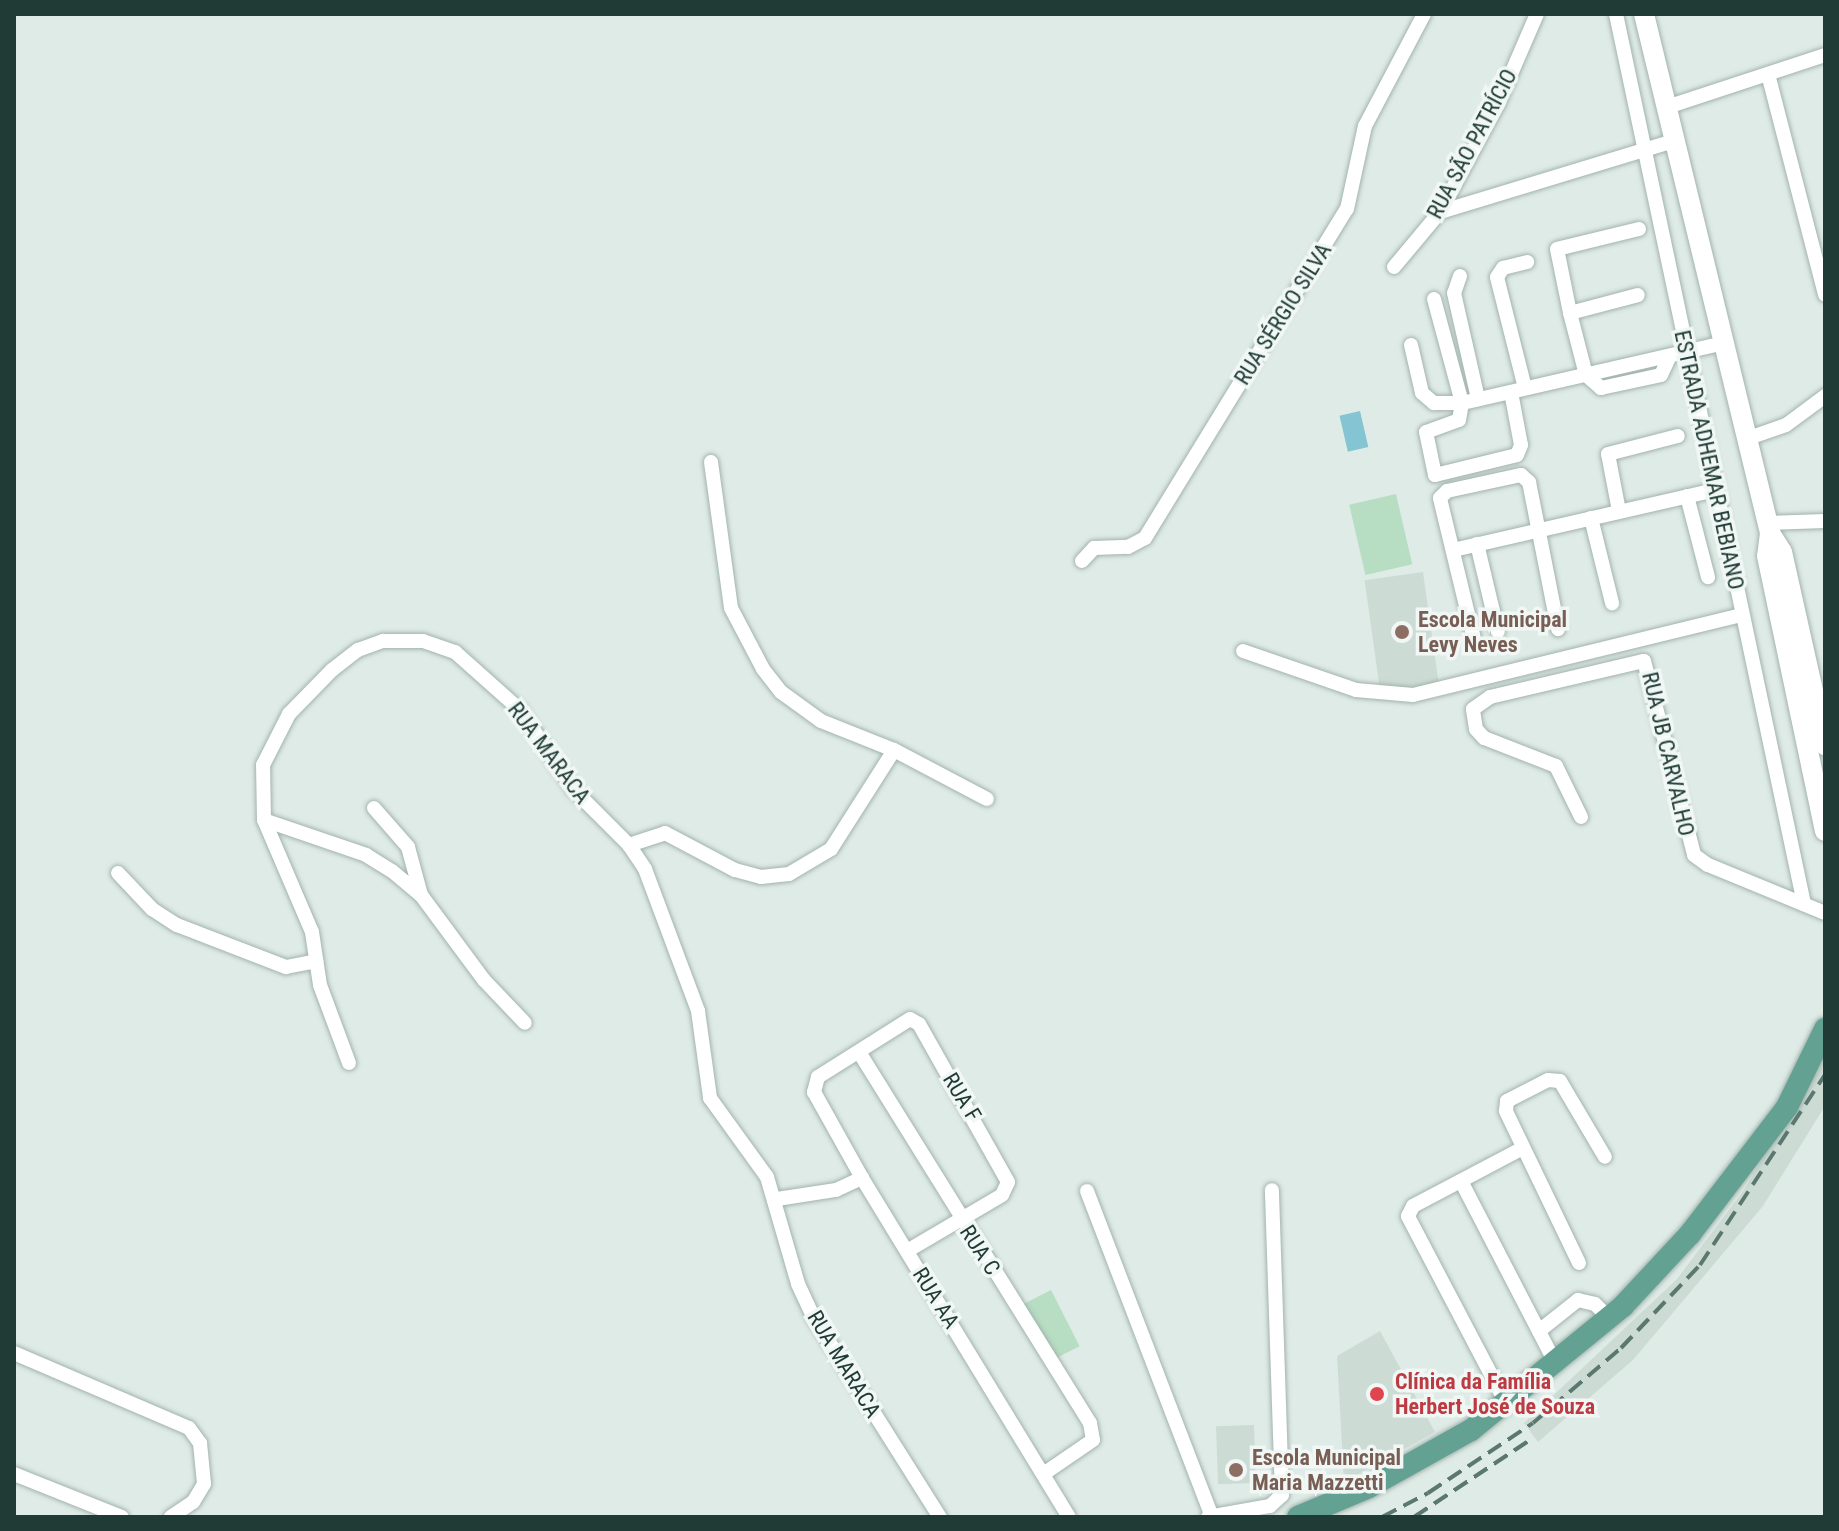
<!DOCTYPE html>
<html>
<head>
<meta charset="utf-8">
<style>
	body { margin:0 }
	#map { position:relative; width:1839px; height:1531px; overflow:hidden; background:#dfebe6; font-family:"Roboto Condensed",sans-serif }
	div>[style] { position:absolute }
	.built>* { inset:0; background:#cddbd5; transform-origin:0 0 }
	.green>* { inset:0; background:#b7ddc2; transform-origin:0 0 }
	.water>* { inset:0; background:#85c4d2; transform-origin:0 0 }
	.roads { filter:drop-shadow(0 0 2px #a2b3ad) drop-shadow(0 0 2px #a2b3ad) }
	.minor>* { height:14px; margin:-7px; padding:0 7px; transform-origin:7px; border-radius:7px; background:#fff }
	.secondary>* { height:20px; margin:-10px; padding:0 10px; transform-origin:10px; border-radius:10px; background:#fff }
	.primary>* { height:22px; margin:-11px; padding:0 11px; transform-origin:11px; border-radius:11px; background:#63a193 }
	.rail>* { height:4px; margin-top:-2px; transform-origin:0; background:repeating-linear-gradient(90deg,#5a7770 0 16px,transparent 0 24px) }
	.dots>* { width:22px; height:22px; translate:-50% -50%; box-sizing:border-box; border:4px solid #f0f7f4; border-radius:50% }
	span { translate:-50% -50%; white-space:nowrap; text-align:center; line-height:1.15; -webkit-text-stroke:7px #f0f7f4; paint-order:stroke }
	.street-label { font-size:22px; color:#203b35 }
	.education-label { font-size:22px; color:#785e54; font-weight:700 }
	.left { translate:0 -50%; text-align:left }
	.health-label { font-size:22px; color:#be3a42; font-weight:700 }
	.frame { position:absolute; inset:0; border:16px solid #203b35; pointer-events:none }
</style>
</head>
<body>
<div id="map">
	<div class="built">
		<i style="left:1423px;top:572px;width:113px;height:59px;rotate:82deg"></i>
		<i style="clip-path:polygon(1825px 1053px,1825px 1106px,1763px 1206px,1633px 1360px,1538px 1442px,1524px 1423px,1677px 1279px,1744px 1190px)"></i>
		<i style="clip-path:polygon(1380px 1331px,1435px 1432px,1344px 1482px,1337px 1356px)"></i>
		<i style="left:1254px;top:1425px;width:58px;height:38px;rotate:88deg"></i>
	</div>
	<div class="green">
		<i style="left:1396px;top:494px;width:72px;height:48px;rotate:77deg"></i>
		<i style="left:1051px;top:1290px;width:63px;height:34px;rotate:63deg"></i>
	</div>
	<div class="water">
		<i style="left:1360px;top:411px;width:37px;height:21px;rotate:77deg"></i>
	</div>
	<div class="roads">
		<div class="minor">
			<i style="left:1616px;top:14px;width:910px;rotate:78.07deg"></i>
			<i style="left:1768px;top:74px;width:228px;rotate:75.5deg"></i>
			<i style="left:1667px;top:107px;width:166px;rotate:-18.2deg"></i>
			<i style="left:1440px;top:212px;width:245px;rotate:-16.9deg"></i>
			<i style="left:1639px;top:229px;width:84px;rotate:166.3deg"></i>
			<i style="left:1557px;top:249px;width:65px;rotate:78.5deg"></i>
			<i style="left:1570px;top:313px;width:64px;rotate:75.5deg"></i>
			<i style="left:1586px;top:375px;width:20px;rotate:41deg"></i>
			<i style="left:1601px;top:388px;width:61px;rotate:-12.2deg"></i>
			<i style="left:1661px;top:375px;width:21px;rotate:-65deg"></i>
			<i style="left:1394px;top:267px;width:72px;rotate:-50.1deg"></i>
			<i style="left:1440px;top:212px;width:123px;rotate:-61.8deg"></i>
			<i style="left:1498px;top:104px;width:98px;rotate:-66.6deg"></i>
			<i style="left:1460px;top:276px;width:18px;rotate:109deg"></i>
			<i style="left:1454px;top:293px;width:109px;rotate:77.2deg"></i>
			<i style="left:1434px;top:299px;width:108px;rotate:74.9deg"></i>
			<i style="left:1462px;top:403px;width:17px;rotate:100deg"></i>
			<i style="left:1459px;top:420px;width:35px;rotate:160deg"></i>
			<i style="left:1426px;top:432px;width:44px;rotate:78.2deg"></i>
			<i style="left:1435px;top:475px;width:84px;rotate:-13.7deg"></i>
			<i style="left:1517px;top:455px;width:11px;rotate:-68deg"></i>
			<i style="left:1521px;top:445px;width:54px;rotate:-100.7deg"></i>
			<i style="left:1570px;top:313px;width:70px;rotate:-14.8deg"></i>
			<i style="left:1411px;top:345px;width:49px;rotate:77.1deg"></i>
			<i style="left:1422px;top:393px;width:16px;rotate:40deg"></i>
			<i style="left:1434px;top:403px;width:28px"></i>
			<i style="left:1462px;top:403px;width:268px;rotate:-12.9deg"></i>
			<i style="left:1525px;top:388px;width:114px;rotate:-104.2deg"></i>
			<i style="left:1497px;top:277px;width:11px;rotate:-56deg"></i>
			<i style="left:1503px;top:268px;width:25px;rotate:-14deg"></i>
			<i style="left:1746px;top:439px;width:42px;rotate:-19.3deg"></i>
			<i style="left:1786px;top:425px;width:49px;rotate:-36.6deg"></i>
			<i style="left:711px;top:462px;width:147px;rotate:82.2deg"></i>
			<i style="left:731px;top:608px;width:69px;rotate:62.3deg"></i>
			<i style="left:763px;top:669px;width:29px;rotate:52deg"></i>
			<i style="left:781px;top:692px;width:49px;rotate:35.9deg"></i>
			<i style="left:821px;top:721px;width:79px;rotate:21.7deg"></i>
			<i style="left:894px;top:750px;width:105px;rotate:27.8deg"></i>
			<i style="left:1687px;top:496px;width:84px;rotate:75.5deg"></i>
			<i style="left:1619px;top:511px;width:58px;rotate:-100.9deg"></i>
			<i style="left:1608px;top:454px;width:72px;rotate:-14.4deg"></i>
			<i style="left:1591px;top:518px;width:88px;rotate:76.1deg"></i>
			<i style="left:1767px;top:523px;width:58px;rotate:-2deg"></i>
			<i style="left:1477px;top:544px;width:90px;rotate:76.6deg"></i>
			<i style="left:1453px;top:550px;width:268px;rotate:-12.9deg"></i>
			<i style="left:1082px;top:561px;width:18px;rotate:-47deg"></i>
			<i style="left:1094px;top:548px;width:34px;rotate:-2deg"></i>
			<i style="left:1128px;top:547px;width:19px;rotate:-28deg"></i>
			<i style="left:1145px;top:538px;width:386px;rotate:-58.5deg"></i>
			<i style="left:1347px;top:209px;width:85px;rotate:-77.8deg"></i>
			<i style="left:1365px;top:126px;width:127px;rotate:-62.2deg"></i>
			<i style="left:1474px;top:639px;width:145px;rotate:-103.6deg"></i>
			<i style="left:1440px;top:498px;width:10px;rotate:-45deg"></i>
			<i style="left:1447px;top:491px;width:76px;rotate:-12.2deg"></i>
			<i style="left:1521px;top:475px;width:11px;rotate:41deg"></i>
			<i style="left:1529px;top:482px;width:150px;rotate:78.8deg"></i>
			<i style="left:1243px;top:651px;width:120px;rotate:19deg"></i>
			<i style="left:1356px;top:690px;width:57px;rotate:5deg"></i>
			<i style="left:1413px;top:695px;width:338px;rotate:-13.7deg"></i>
			<i style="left:374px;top:808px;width:52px;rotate:48.9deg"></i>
			<i style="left:408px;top:847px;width:50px;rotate:74.8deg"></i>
			<i style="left:1581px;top:817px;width:57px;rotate:-116.1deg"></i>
			<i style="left:1556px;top:766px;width:77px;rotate:-158.7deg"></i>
			<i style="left:1484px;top:738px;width:12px;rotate:-132deg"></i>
			<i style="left:1476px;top:729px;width:20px;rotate:-99deg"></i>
			<i style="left:1473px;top:709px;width:21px;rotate:-35deg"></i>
			<i style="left:1490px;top:697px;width:158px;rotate:-13.2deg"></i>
			<i style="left:1644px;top:661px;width:200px;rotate:75.5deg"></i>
			<i style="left:1694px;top:855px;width:17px;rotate:36deg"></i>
			<i style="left:1708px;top:865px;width:126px;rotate:22.3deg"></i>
			<i style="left:264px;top:820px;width:108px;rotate:18.9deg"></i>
			<i style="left:366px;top:855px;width:31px;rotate:32deg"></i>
			<i style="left:392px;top:871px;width:38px;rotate:40deg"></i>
			<i style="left:421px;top:895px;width:106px;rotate:53.5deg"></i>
			<i style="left:484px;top:980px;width:59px;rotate:46.4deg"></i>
			<i style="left:629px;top:845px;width:38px;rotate:-18deg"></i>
			<i style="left:665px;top:833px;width:79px;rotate:27.9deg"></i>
			<i style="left:735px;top:870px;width:27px;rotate:15deg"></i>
			<i style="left:761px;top:877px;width:28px;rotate:-6deg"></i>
			<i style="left:789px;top:874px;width:49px;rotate:-30.8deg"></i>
			<i style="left:831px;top:849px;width:117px;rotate:-57.5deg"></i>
			<i style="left:118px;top:873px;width:50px;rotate:46.6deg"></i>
			<i style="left:152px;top:909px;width:30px;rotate:33deg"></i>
			<i style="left:177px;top:925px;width:117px;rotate:21.1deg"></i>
			<i style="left:286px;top:967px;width:31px;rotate:-11deg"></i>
			<i style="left:859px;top:1052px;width:437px;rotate:58.1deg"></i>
			<i style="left:1090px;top:1423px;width:17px;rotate:80deg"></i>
			<i style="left:1093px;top:1440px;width:58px;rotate:145.5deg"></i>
			<i style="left:349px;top:1063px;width:83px;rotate:-110.4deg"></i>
			<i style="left:320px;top:985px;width:54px;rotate:-98.6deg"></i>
			<i style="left:312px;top:932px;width:122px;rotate:-113.2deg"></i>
			<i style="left:264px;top:820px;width:55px;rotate:-91deg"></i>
			<i style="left:263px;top:765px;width:57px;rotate:-63deg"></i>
			<i style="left:289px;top:714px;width:62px;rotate:-45.7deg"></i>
			<i style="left:332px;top:670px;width:33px;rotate:-38deg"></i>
			<i style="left:358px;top:650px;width:27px;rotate:-20deg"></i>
			<i style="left:383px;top:641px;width:40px"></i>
			<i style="left:423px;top:641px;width:34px;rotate:19deg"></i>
			<i style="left:455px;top:652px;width:87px;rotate:41.7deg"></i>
			<i style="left:520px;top:710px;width:95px;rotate:56.1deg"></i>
			<i style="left:573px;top:789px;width:79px;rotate:45deg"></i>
			<i style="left:629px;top:845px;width:29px;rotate:56deg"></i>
			<i style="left:645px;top:869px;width:152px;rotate:69.5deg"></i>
			<i style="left:698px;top:1011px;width:88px;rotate:82.1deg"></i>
			<i style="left:710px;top:1098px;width:97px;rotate:54.2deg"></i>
			<i style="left:767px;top:1177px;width:111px;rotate:73.8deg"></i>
			<i style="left:798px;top:1284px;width:38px;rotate:65deg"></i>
			<i style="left:814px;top:1318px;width:236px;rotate:57.7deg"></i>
			<i style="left:1461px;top:1181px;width:206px;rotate:62.6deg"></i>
			<i style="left:1087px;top:1191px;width:348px;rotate:69deg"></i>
			<i style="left:777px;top:1199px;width:60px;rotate:-8.7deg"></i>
			<i style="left:836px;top:1190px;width:29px;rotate:-25deg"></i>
			<i style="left:907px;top:1251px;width:110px;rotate:-30.5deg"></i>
			<i style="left:1002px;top:1195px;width:14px;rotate:-65deg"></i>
			<i style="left:1008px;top:1182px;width:181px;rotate:-119.4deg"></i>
			<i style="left:919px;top:1024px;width:10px;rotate:-151deg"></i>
			<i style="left:910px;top:1019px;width:109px;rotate:147.8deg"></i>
			<i style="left:818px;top:1077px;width:16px;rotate:105deg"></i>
			<i style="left:814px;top:1092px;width:98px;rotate:60.8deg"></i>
			<i style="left:862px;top:1178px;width:397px;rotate:58.6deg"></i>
			<i style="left:1579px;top:1263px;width:169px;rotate:-115.7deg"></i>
			<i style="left:1506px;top:1111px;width:10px;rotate:-84deg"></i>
			<i style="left:1507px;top:1101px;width:46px;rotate:-27.1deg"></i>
			<i style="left:1548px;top:1080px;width:12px;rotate:5deg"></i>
			<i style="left:1560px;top:1081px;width:88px;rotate:59.4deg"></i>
			<i style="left:1539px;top:1331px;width:50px;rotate:-38.5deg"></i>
			<i style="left:1578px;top:1300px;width:17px;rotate:13deg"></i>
			<i style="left:1595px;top:1304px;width:20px;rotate:45deg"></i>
			<i style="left:14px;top:1353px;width:190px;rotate:23.2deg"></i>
			<i style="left:189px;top:1428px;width:19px;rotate:54deg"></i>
			<i style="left:200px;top:1443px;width:41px;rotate:84.4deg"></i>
			<i style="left:204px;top:1484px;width:21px;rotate:121deg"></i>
			<i style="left:193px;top:1502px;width:27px;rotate:146deg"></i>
			<i style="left:1506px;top:1403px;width:211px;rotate:-117.7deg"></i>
			<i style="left:1408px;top:1216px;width:11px;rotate:-63deg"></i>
			<i style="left:1413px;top:1206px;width:124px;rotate:-27.8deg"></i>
			<i style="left:14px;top:1474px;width:116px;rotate:21.7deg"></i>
			<i style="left:1208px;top:1517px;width:63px;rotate:-10.1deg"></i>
			<i style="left:1270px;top:1506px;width:16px;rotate:-43deg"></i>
			<i style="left:1282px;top:1495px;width:305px;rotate:-91.9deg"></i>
		</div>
		<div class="secondary">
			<i style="left:1644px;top:14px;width:534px;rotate:76.35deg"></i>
			<i style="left:1770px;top:533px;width:23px;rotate:97deg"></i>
			<i style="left:1767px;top:556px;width:281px;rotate:78.1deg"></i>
			<i style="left:1770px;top:533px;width:22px;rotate:58deg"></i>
			<i style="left:1782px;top:552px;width:198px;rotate:77.4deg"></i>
		</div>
		<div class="primary">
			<i style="left:1298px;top:1517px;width:77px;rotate:-22.9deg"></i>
			<i style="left:1369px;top:1487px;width:117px;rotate:-29.2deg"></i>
			<i style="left:1471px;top:1430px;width:196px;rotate:-39.2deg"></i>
			<i style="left:1623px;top:1306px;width:98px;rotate:-47.1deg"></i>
			<i style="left:1690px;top:1234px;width:160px;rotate:-52.6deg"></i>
			<i style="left:1787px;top:1107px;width:87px;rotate:-64deg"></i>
		</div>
	</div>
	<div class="rail">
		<i style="left:1382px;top:1517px;width:52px;rotate:-27.6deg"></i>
		<i style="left:1428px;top:1493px;width:126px;rotate:-33.7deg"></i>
		<i style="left:1533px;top:1423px;width:116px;rotate:-40.4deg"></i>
		<i style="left:1621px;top:1348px;width:115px;rotate:-46.4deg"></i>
		<i style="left:1700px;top:1265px;width:227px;rotate:-56.7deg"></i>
		<i style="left:1414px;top:1517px;width:136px;rotate:-33.6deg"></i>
	</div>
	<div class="dots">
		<i style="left:1402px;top:632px;background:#8d6e63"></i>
		<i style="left:1377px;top:1394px;background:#e0444e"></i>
		<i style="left:1236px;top:1470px;background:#8d6e63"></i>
	</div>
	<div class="street-label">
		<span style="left:1472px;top:144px;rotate:-62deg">RUA SÃO PATRÍCIO</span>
		<span style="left:1283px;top:314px;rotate:-58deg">RUA SÉRGIO SILVA</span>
		<span style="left:1709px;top:460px;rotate:78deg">ESTRADA ADHEMAR BEBIANO</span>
		<span style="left:549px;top:753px;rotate:53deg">RUA MARACA</span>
		<span style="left:1668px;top:754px;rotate:77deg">RUA JB CARVALHO</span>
		<span style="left:962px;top:1097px;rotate:59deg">RUA F</span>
		<span style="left:980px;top:1250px;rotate:57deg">RUA C</span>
		<span style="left:936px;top:1298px;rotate:58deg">RUA AA</span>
		<span style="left:844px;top:1364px;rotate:59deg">RUA MARACA</span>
	</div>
	<div class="education-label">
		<span class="left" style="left:1418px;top:632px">Escola Municipal<br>Levy Neves</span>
		<span class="left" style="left:1252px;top:1470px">Escola Municipal<br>Maria Mazzetti</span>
	</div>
	<div class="health-label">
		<span class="left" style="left:1395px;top:1394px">Clínica da Família<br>Herbert José de Souza</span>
	</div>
	<div class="frame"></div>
</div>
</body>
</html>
